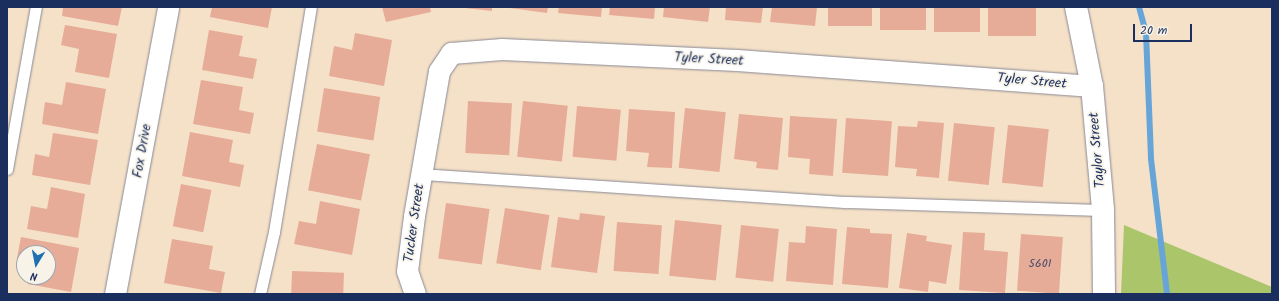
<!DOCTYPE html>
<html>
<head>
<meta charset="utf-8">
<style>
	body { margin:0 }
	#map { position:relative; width:1279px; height:301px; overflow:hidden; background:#f5e1c8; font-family:Kalam,sans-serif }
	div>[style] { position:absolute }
	.green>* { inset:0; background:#abc56a }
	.stream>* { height:6px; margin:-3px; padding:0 3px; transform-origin:3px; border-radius:3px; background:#67a4d8 }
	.building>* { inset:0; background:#e6ac98; transform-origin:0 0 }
	.roads { filter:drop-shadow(0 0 1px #888893) drop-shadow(0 0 1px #888893) }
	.service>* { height:11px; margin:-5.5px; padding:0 5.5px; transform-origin:5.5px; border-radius:5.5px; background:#fff }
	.minor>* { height:21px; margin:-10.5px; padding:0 10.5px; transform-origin:10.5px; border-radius:10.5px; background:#fff }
	.tertiary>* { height:22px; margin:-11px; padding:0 11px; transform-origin:11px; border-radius:11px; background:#fff }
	span { translate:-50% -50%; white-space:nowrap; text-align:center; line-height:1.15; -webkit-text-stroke:3.5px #f7f3e8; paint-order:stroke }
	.number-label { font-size:12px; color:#4e4e6c }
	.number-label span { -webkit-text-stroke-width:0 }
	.street-label { font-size:14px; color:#1b2f5e }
	.frame { position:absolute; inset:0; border:8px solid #1b2f5e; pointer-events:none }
	.north { position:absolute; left:16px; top:245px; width:40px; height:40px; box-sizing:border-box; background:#f7f3e8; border:1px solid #9fa5b1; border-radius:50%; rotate:190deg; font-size:11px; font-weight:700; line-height:16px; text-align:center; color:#1b2f5e }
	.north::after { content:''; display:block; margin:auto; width:14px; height:18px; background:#1f6fb2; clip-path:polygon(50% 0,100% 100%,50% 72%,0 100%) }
	.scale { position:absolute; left:1133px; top:24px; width:59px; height:18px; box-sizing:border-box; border:2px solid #1b2f5e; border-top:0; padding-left:5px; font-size:12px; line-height:14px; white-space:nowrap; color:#1b2f5e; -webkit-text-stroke:3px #f7f3e8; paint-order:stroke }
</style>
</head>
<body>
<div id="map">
	<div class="green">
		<i style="clip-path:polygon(1124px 225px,1272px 287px,1272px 294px,1121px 294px)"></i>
	</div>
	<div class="stream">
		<i style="left:1139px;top:7px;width:27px;rotate:75deg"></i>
		<i style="left:1146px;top:33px;width:126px;rotate:87.7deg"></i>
		<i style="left:1151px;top:159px;width:136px;rotate:83.2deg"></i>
	</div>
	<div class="building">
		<i style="clip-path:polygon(63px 7px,122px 7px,118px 26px,62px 16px)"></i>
		<i style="clip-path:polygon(212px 7px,272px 7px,268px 28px,210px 17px)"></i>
		<i style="clip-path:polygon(382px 7px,430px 7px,431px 12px,386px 22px)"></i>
		<i style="clip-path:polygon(456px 7px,492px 7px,492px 11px)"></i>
		<i style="clip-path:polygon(502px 7px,548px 7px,547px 13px)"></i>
		<i style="clip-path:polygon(559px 7px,602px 7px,601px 17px,558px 13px)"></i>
		<i style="clip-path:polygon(610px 7px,655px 7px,654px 19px,609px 15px)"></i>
		<i style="clip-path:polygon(664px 7px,710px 7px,708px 22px,663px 17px)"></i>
		<i style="clip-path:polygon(726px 7px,763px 7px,761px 23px,725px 20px)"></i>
		<i style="clip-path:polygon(772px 7px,817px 7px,815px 26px,770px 22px)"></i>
		<i style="left:828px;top:7px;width:44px;height:19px"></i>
		<i style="left:880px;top:7px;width:46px;height:23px"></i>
		<i style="left:934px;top:7px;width:46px;height:25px"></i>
		<i style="left:988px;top:7px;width:48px;height:29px"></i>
		<i style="clip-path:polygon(65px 25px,117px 34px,109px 78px,75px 72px,79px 49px,61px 45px)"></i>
		<i style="clip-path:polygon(209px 30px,243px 36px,239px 56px,257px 59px,253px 79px,202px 70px)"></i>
		<i style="clip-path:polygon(355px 33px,392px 40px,384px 86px,329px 76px,334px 46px,352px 50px)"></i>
		<i style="clip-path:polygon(201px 80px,243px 87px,239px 110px,254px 113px,250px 134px,193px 124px)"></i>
		<i style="clip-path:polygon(66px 82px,106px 89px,98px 134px,42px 124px,45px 102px,62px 105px)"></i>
		<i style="left:324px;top:88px;width:57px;height:44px;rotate:9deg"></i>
		<i style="left:468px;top:101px;width:44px;height:52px;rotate:3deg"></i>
		<i style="left:523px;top:101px;width:45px;height:56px;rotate:6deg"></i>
		<i style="left:577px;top:106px;width:44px;height:51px;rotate:5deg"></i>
		<i style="left:685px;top:108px;width:41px;height:60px;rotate:6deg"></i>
		<i style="clip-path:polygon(629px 109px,675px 112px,672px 168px,647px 167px,649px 153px,626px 151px)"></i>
		<i style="clip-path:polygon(739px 114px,783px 118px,778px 170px,756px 168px,757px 162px,734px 159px)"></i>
		<i style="clip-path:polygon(790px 116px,837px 119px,833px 176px,809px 174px,810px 159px,788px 157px)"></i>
		<i style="left:846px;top:118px;width:46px;height:55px;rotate:4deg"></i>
		<i style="clip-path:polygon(918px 121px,944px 123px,939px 178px,916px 176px,917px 169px,895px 167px,898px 126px,917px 127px)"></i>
		<i style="left:954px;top:123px;width:41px;height:58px;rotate:6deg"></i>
		<i style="left:1008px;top:125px;width:41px;height:58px;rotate:6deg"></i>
		<i style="clip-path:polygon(190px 132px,233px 140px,229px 162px,244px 165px,240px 187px,182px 176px)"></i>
		<i style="clip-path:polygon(53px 133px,98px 140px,90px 185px,32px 175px,35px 154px,49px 157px)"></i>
		<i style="left:317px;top:144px;width:54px;height:47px;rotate:11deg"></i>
		<i style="left:181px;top:184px;width:31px;height:43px;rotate:11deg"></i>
		<i style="clip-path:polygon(51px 187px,85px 194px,78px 238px,27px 229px,31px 206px,47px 209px)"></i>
		<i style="clip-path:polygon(320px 201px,360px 209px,352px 255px,294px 244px,299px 221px,316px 224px)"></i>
		<i style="left:446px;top:203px;width:44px;height:56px;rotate:8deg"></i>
		<i style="left:505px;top:208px;width:45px;height:56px;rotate:9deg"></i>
		<i style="clip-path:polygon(580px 213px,605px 216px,597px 273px,551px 267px,558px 217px,579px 220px)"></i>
		<i style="left:675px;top:220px;width:47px;height:56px;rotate:6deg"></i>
		<i style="left:617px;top:222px;width:45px;height:49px;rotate:4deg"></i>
		<i style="left:741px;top:225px;width:38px;height:53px;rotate:6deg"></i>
		<i style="clip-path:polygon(806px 226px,837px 229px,833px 285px,786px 281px,789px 242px,805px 243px)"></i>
		<i style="clip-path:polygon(847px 227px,870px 229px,870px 233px,892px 234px,888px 288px,842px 284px)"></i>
		<i style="clip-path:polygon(963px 232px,985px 233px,984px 250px,1008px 252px,1005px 293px,959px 290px)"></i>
		<i style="clip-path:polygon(907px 233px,927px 236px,926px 241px,952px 245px,946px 284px,929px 281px,928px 292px,899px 288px)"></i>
		<i style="left:1021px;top:234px;width:42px;height:57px;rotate:4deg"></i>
		<i style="clip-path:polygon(21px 237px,79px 248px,71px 292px,28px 284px,29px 277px,48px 277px,48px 253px,24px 253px,24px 259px,17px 258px)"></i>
		<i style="clip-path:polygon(172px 239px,213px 246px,209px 269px,225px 272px,221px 293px,164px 283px)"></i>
		<i style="left:292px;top:271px;width:52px;height:23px;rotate:2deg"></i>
	</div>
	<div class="roads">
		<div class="service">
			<i style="left:7px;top:169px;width:165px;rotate:-79.9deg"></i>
			<i style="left:421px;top:174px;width:426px;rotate:3.8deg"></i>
			<i style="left:846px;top:202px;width:257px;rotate:1.8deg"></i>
			<i style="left:260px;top:294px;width:64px;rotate:-77.3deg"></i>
			<i style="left:274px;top:232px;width:228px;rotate:-80.7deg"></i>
		</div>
		<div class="minor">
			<i style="left:115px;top:294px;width:292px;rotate:-79.5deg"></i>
			<i style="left:415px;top:294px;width:24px;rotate:-109deg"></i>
			<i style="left:407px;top:271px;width:55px;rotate:-82.7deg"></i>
			<i style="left:414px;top:216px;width:147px;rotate:-80.2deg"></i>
			<i style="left:439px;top:71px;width:22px;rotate:-56deg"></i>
			<i style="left:451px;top:53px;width:51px;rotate:-4.5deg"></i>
			<i style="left:502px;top:49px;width:235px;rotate:2.7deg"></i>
			<i style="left:737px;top:60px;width:356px;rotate:4.2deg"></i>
		</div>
		<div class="tertiary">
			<i style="left:1076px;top:7px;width:81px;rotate:78.6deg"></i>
			<i style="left:1092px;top:86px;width:124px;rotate:84.9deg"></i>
			<i style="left:1103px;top:210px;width:84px;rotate:89.3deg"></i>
		</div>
	</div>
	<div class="number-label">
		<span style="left:1040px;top:264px">5601</span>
	</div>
	<div class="street-label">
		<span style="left:709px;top:59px;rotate:3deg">Tyler Street</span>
		<span style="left:1032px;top:81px;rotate:5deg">Tyler Street</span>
		<span style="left:1097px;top:150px;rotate:-95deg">Taylor Street</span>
		<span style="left:142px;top:151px;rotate:-80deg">Fox Drive</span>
		<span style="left:414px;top:223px;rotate:-82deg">Tucker Street</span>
	</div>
	<div class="frame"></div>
	<div class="north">N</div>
	<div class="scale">20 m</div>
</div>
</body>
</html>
